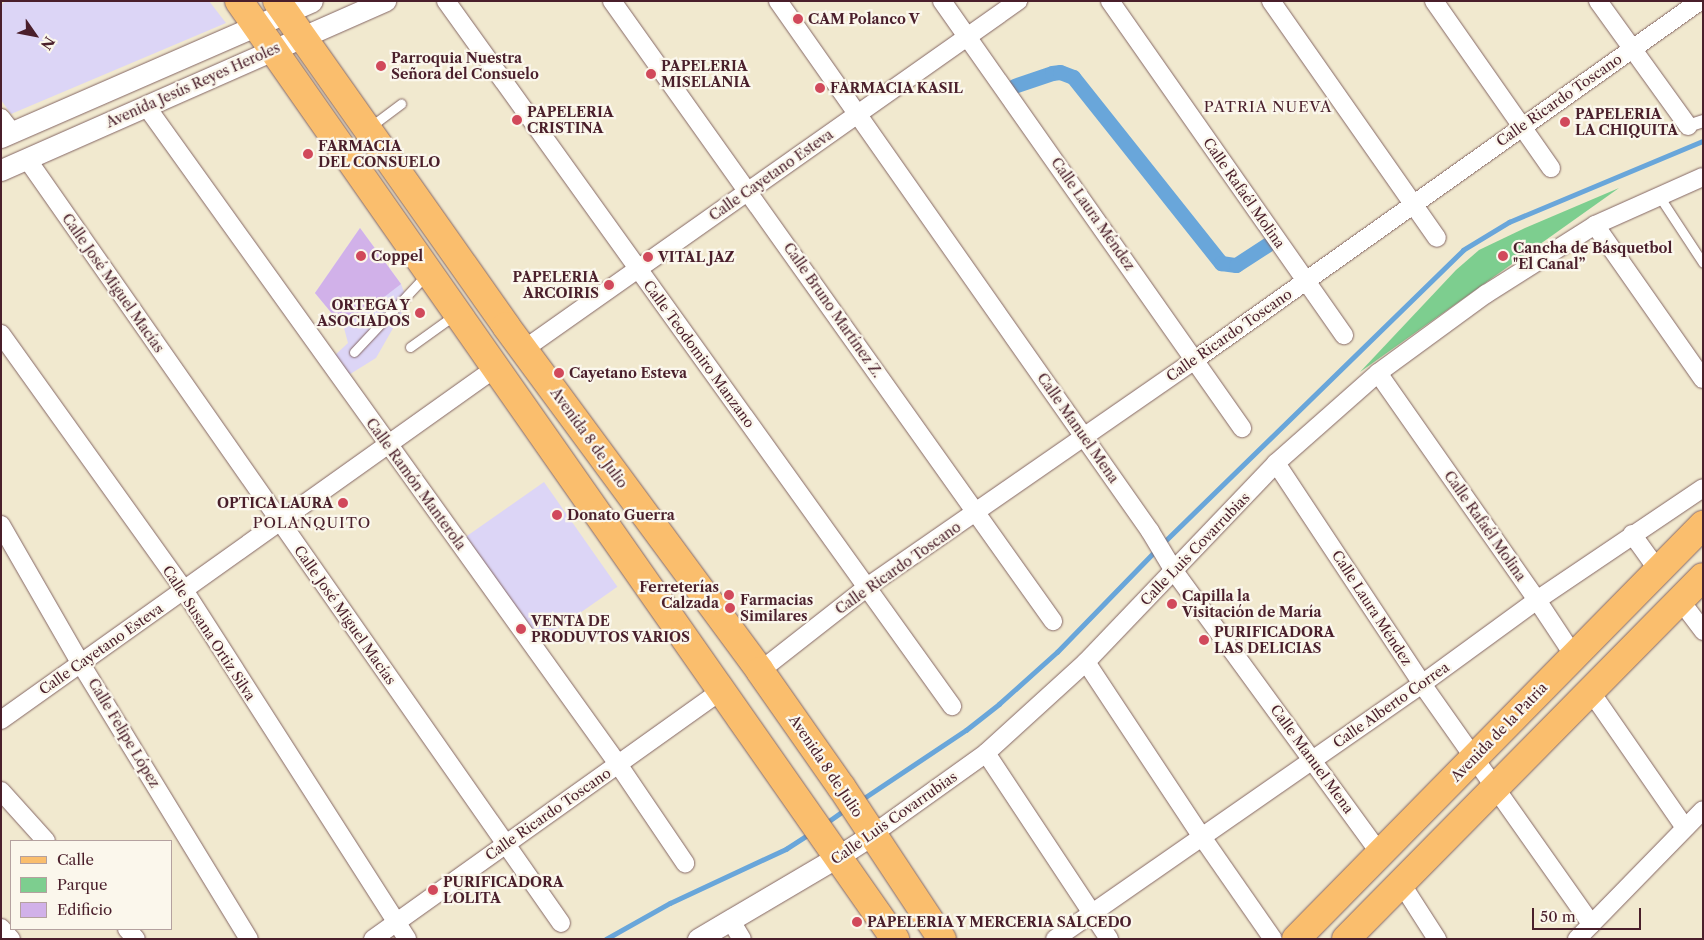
<!DOCTYPE html>
<html>
<head>
<meta charset="utf-8">
<style>
	body { margin:0 }
	#map { position:relative; width:1704px; height:940px; overflow:hidden; background:#f1e9cf; font-family:"Libre Caslon Text",serif }
	div>[style] { position:absolute }
	.built>* { inset:0; background:#dcd5f6; transform-origin:0 0 }
	.green>* { inset:0; background:#7dce8f }
	.stream>* { height:4.5px; margin:-2.25px; padding:0 2.25px; transform-origin:2.25px; border-radius:2.25px; background:#69a6da }
	.canal>* { height:15px; margin:-7.5px; padding:0 7.5px; transform-origin:7.5px; border-radius:7.5px; background:#69a6da }
	.building>* { inset:0; background:#d1b1e9 }
	.roads { filter:drop-shadow(0 0 1px #846664) drop-shadow(0 0 1px #846664) }
	.service>* { height:9px; margin:-4.5px; padding:0 4.5px; transform-origin:4.5px; border-radius:4.5px; background:#fff }
	.pedestrian>* { height:12px; margin:-6px; padding:0 6px; transform-origin:6px; border-radius:6px; background:#fff }
	.minor>* { height:18px; margin:-9px; padding:0 9px; transform-origin:9px; border-radius:9px; background:#fff }
	.tertiary>* { height:21px; margin:-10.5px; padding:0 10.5px; transform-origin:10.5px; border-radius:10.5px; background:#fff }
	.primary>* { height:28px; margin:-14px; padding:0 14px; transform-origin:14px; border-radius:14px; background:#fabe6d }
	.dots>* { width:14px; height:14px; translate:-50% -50%; box-sizing:border-box; border:2px solid #fbf7ec; border-radius:50% }
	span { translate:-50% -50%; white-space:nowrap; text-align:center; line-height:1.15; -webkit-text-stroke:4.5px #fbf7ec; paint-order:stroke }
	.poi-label { font-size:14px; color:#4a1f2b; font-weight:700 }
	.left { translate:0 -50%; text-align:left }
	.right { translate:-100% -50%; text-align:right }
	.street-label { font-size:14px; color:#4a1f2b }
	.neighbourhood-label { font-size:15px; color:#4a1f2b; letter-spacing:1px }
	.frame { position:absolute; inset:0; border:2px solid #4a1f2b; pointer-events:none }
	.legend { position:absolute; left:10px; top:840px; width:162px; height:90px; box-sizing:border-box; background:#fbf7ec; border:1px solid #b4a19f; margin:0; padding:6px 9px; list-style:none; font-size:15px; color:#4a1f2b }
	.legend li { display:flex; align-items:center; gap:10px; height:25px }
	.legend b { width:25px; border:1px solid #b4a19f }
	.north { position:absolute; left:10px; top:10px; width:50px; height:50px; -webkit-text-stroke:4px #fbf7ec; paint-order:stroke; rotate:123deg; font-size:14px; font-weight:700; line-height:20px; text-align:center; color:#4a1f2b }
	.north::after { content:''; display:block; margin:auto; width:18px; height:22px; background:#4a1f2b; clip-path:polygon(50% 0,100% 100%,50% 72%,0 100%) }
	.scale { position:absolute; left:1532px; top:908px; width:109px; height:22px; box-sizing:border-box; border:2px solid #4a1f2b; border-top:0; padding-left:6px; font-size:15px; line-height:18px; white-space:nowrap; color:#4a1f2b; -webkit-text-stroke:4px #fbf7ec; paint-order:stroke }
</style>
</head>
<body>
<div id="map">
	<div class="built">
		<i style="clip-path:polygon(6px 1px,209px 1px,226px 23px,11px 114px,1px 100px,1px 5px)"></i>
		<i style="clip-path:polygon(360px 228px,401px 284px,408px 302px,376px 358px,347px 376px,334px 356px,348px 343px,344px 328px,315px 293px)"></i>
		<i style="left:544px;top:482px;width:128px;height:95px;rotate:55deg"></i>
	</div>
	<div class="green">
		<i style="clip-path:polygon(1619px 188px,1360px 372px,1456px 270px,1479px 250px,1525px 228px)"></i>
	</div>
	<div class="stream">
		<i style="left:1163px;top:543px;width:419px;rotate:-44.3deg"></i>
		<i style="left:1463px;top:250px;width:54px;rotate:-31.3deg"></i>
		<i style="left:1509px;top:222px;width:210px;rotate:-22.7deg"></i>
		<i style="left:861px;top:800px;width:126px;rotate:-33.7deg"></i>
		<i style="left:966px;top:730px;width:42px;rotate:-38.2deg"></i>
		<i style="left:999px;top:704px;width:78px;rotate:-41.9deg"></i>
		<i style="left:1057px;top:652px;width:144px;rotate:-45.8deg"></i>
		<i style="left:826px;top:823px;width:24px;rotate:-35deg"></i>
		<i style="left:606px;top:939px;width:73px;rotate:-29.4deg"></i>
		<i style="left:670px;top:903px;width:128px;rotate:-25deg"></i>
		<i style="left:786px;top:849px;width:30px;rotate:-33deg"></i>
	</div>
	<div class="canal">
		<i style="left:1014px;top:86px;width:40px;rotate:-18.9deg"></i>
		<i style="left:1052px;top:73px;width:8px;rotate:-7deg"></i>
		<i style="left:1060px;top:72px;width:14px;rotate:21deg"></i>
		<i style="left:1073px;top:77px;width:238px;rotate:51.5deg"></i>
		<i style="left:1221px;top:263px;width:15px;rotate:8deg"></i>
		<i style="left:1236px;top:265px;width:37px;rotate:-33deg"></i>
	</div>
	<div class="building">
		<i style="clip-path:polygon(360px 228px,401px 284px,344px 328px,315px 293px)"></i>
	</div>
	<div class="roads">
		<div class="service">
			<i style="left:370px;top:127px;width:39px;rotate:-37deg"></i>
			<i style="left:1659px;top:196px;width:80px;rotate:56.7deg"></i>
			<i style="left:410px;top:347px;width:57px;rotate:-35.7deg"></i>
			<i style="left:354px;top:352px;width:105px;rotate:-46.9deg"></i>
		</div>
		<div class="pedestrian">
			<i style="left:1688px;top:126px;width:16px;rotate:-18deg"></i>
		</div>
		<div class="minor">
			<i style="left:446px;top:1px;width:868px;rotate:54.33deg"></i>
			<i style="left:612px;top:1px;width:761px;rotate:54.58deg"></i>
			<i style="left:778px;top:1px;width:648px;rotate:54.94deg"></i>
			<i style="left:1150px;top:531px;width:47px;rotate:59deg"></i>
			<i style="left:1174px;top:571px;width:350px;rotate:53.9deg"></i>
			<i style="left:942px;top:1px;width:522px;rotate:54.91deg"></i>
			<i style="left:1110px;top:1px;width:408px;rotate:55deg"></i>
			<i style="left:1271px;top:1px;width:289px;rotate:55deg"></i>
			<i style="left:1434px;top:1px;width:204px;rotate:55deg"></i>
			<i style="left:1598px;top:1px;width:154px;rotate:54.2deg"></i>
			<i style="left:146px;top:106px;width:810px;rotate:54.35deg"></i>
			<i style="left:618px;top:764px;width:120px;rotate:55.9deg"></i>
			<i style="left:1px;top:118px;width:18px;rotate:52deg"></i>
			<i style="left:27px;top:159px;width:932px;rotate:55.05deg"></i>
			<i style="left:1595px;top:225px;width:188px;rotate:55deg"></i>
			<i style="left:1px;top:334px;width:315px;rotate:54.4deg"></i>
			<i style="left:184px;top:590px;width:414px;rotate:57.4deg"></i>
			<i style="left:523px;top:350px;width:606px;rotate:-35.19deg"></i>
			<i style="left:1378px;top:373px;width:277px;rotate:55deg"></i>
			<i style="left:1537px;top:600px;width:67px;rotate:56.5deg"></i>
			<i style="left:1276px;top:463px;width:265px;rotate:56.5deg"></i>
			<i style="left:1422px;top:684px;width:294px;rotate:54.8deg"></i>
			<i style="left:1px;top:525px;width:160px;rotate:60.1deg"></i>
			<i style="left:81px;top:664px;width:322px;rotate:58.6deg"></i>
			<i style="left:1632px;top:534px;width:44px;rotate:54.2deg"></i>
			<i style="left:1680px;top:600px;width:39px;rotate:53deg"></i>
			<i style="left:1086px;top:662px;width:210px;rotate:56.5deg"></i>
			<i style="left:1202px;top:837px;width:124px;rotate:55.2deg"></i>
			<i style="left:760px;top:671px;width:136px;rotate:-38.1deg"></i>
			<i style="left:867px;top:587px;width:400px;rotate:-34.7deg"></i>
			<i style="left:1196px;top:359px;width:618px;rotate:-35.39deg"></i>
			<i style="left:1591px;top:692px;width:165px;rotate:55.3deg"></i>
			<i style="left:1px;top:720px;width:605px;rotate:-35.45deg"></i>
			<i style="left:986px;top:753px;width:223px;rotate:56.5deg"></i>
			<i style="left:1px;top:791px;width:67px;rotate:48deg"></i>
			<i style="left:873px;top:834px;width:139px;rotate:-35.6deg"></i>
			<i style="left:986px;top:753px;width:135px;rotate:-42.3deg"></i>
			<i style="left:1086px;top:662px;width:275px;rotate:-46.3deg"></i>
			<i style="left:1276px;top:463px;width:136px;rotate:-41.4deg"></i>
			<i style="left:1378px;top:373px;width:134px;rotate:-36.2deg"></i>
			<i style="left:1486px;top:294px;width:129px;rotate:-32.3deg"></i>
			<i style="left:1595px;top:225px;width:118px;rotate:-24deg"></i>
			<i style="left:1401px;top:883px;width:67px;rotate:57.3deg"></i>
			<i style="left:731px;top:921px;width:21px;rotate:59deg"></i>
			<i style="left:1px;top:928px;width:15px;rotate:48deg"></i>
			<i style="left:127px;top:929px;width:13px;rotate:48deg"></i>
			<i style="left:373px;top:939px;width:429px;rotate:-35.5deg"></i>
			<i style="left:1055px;top:939px;width:447px;rotate:-34.8deg"></i>
			<i style="left:1422px;top:684px;width:142px;rotate:-36.1deg"></i>
			<i style="left:1537px;top:600px;width:200px;rotate:-34deg"></i>
			<i style="left:1577px;top:939px;width:180px;rotate:-45.7deg"></i>
		</div>
		<div class="tertiary">
			<i style="left:1px;top:137px;width:339px;rotate:-23.6deg"></i>
			<i style="left:1px;top:170px;width:420px;rotate:-23.8deg"></i>
			<i style="left:698px;top:939px;width:164px;rotate:-30.5deg"></i>
			<i style="left:839px;top:856px;width:40px;rotate:-32.9deg"></i>
		</div>
		<div class="primary">
			<i style="left:239px;top:1px;width:1145px;rotate:55.03deg"></i>
			<i style="left:277px;top:1px;width:398px;rotate:54.8deg"></i>
			<i style="left:506px;top:326px;width:428px;rotate:53.6deg"></i>
			<i style="left:760px;top:671px;width:143px;rotate:55deg"></i>
			<i style="left:842px;top:788px;width:181px;rotate:56.5deg"></i>
			<i style="left:1296px;top:939px;width:581px;rotate:-45.49deg"></i>
			<i style="left:1346px;top:939px;width:508px;rotate:-45.4deg"></i>
		</div>
	</div>
	<div class="dots">
		<i style="left:798px;top:19px;background:#d1495b"></i>
		<i style="left:381px;top:66px;background:#d1495b"></i>
		<i style="left:651px;top:74px;background:#d1495b"></i>
		<i style="left:820px;top:88px;background:#d1495b"></i>
		<i style="left:517px;top:120px;background:#d1495b"></i>
		<i style="left:1565px;top:122px;background:#d1495b"></i>
		<i style="left:308px;top:154px;background:#d1495b"></i>
		<i style="left:361px;top:256px;background:#d1495b"></i>
		<i style="left:1503px;top:256px;background:#d1495b"></i>
		<i style="left:648px;top:257px;background:#d1495b"></i>
		<i style="left:609px;top:285px;background:#d1495b"></i>
		<i style="left:420px;top:313px;background:#d1495b"></i>
		<i style="left:559px;top:373px;background:#d1495b"></i>
		<i style="left:343px;top:503px;background:#d1495b"></i>
		<i style="left:557px;top:515px;background:#d1495b"></i>
		<i style="left:729px;top:595px;background:#d1495b"></i>
		<i style="left:1172px;top:604px;background:#d1495b"></i>
		<i style="left:730px;top:608px;background:#d1495b"></i>
		<i style="left:521px;top:629px;background:#d1495b"></i>
		<i style="left:1204px;top:640px;background:#d1495b"></i>
		<i style="left:433px;top:890px;background:#d1495b"></i>
		<i style="left:857px;top:922px;background:#d1495b"></i>
	</div>
	<div class="poi-label">
		<span class="left" style="left:808px;top:19px">CAM Polanco V</span>
		<span class="left" style="left:391px;top:66px">Parroquia Nuestra<br>Señora del Consuelo</span>
		<span class="left" style="left:661px;top:74px">PAPELERIA<br>MISELANIA</span>
		<span class="left" style="left:830px;top:88px">FARMACIA KASIL</span>
		<span class="left" style="left:527px;top:120px">PAPELERIA<br>CRISTINA</span>
		<span class="left" style="left:1575px;top:122px">PAPELERIA<br>LA CHIQUITA</span>
		<span class="left" style="left:318px;top:154px">FARMACIA<br>DEL CONSUELO</span>
		<span class="left" style="left:1513px;top:256px">Cancha de Básquetbol<br>"El Canal”</span>
		<span class="left" style="left:371px;top:256px">Coppel</span>
		<span class="left" style="left:658px;top:257px">VITAL JAZ</span>
		<span class="right" style="left:599px;top:285px">PAPELERIA<br>ARCOIRIS</span>
		<span class="right" style="left:410px;top:313px">ORTEGA Y<br>ASOCIADOS</span>
		<span class="left" style="left:569px;top:373px">Cayetano Esteva</span>
		<span class="right" style="left:333px;top:503px">OPTICA LAURA</span>
		<span class="left" style="left:567px;top:515px">Donato Guerra</span>
		<span class="right" style="left:719px;top:595px">Ferreterías<br>Calzada</span>
		<span class="left" style="left:1182px;top:604px">Capilla la<br>Visitación de María</span>
		<span class="left" style="left:740px;top:608px">Farmacias<br>Similares</span>
		<span class="left" style="left:531px;top:629px">VENTA DE<br>PRODUVTOS VARIOS</span>
		<span class="left" style="left:1214px;top:640px">PURIFICADORA<br>LAS DELICIAS</span>
		<span class="left" style="left:443px;top:890px">PURIFICADORA<br>LOLITA</span>
		<span class="left" style="left:867px;top:922px">PAPELERIA Y MERCERIA SALCEDO</span>
	</div>
	<div class="street-label">
		<span style="left:193px;top:85px;rotate:-24deg">Avenida Jesús Reyes Heroles</span>
		<span style="left:1559px;top:100px;rotate:-35deg">Calle Ricardo Toscano</span>
		<span style="left:771px;top:175px;rotate:-35deg">Calle Cayetano Esteva</span>
		<span style="left:1244px;top:193px;rotate:55deg">Calle Rafaél Molina</span>
		<span style="left:1093px;top:214px;rotate:55deg">Calle Laura Méndez</span>
		<span style="left:113px;top:283px;rotate:55deg">Calle José Miguel Macías</span>
		<span style="left:833px;top:310px;rotate:55deg">Calle Bruno Martínez Z.</span>
		<span style="left:1229px;top:335px;rotate:-35deg">Calle Ricardo Toscano</span>
		<span style="left:699px;top:354px;rotate:54deg">Calle Teodomiro Manzano</span>
		<span style="left:1078px;top:428px;rotate:55deg">Calle Manuel Mena</span>
		<span style="left:589px;top:438px;rotate:54deg">Avenida 8 de Julio</span>
		<span style="left:416px;top:484px;rotate:54deg">Calle Ramón Manterola</span>
		<span style="left:1485px;top:526px;rotate:55deg">Calle Rafaél Molina</span>
		<span style="left:1195px;top:549px;rotate:-46deg">Calle Luis Covarrubias</span>
		<span style="left:898px;top:568px;rotate:-35deg">Calle Ricardo Toscano</span>
		<span style="left:1372px;top:608px;rotate:57deg">Calle Laura Méndez</span>
		<span style="left:345px;top:615px;rotate:55deg">Calle José Miguel Macías</span>
		<span style="left:209px;top:633px;rotate:57deg">Calle Susana Ortiz Silva</span>
		<span style="left:101px;top:649px;rotate:-35deg">Calle Cayetano Esteva</span>
		<span style="left:1391px;top:705px;rotate:-35deg">Calle Alberto Correa</span>
		<span style="left:1499px;top:732px;rotate:-46deg">Avenida de la Patria</span>
		<span style="left:124px;top:733px;rotate:59deg">Calle Felipe López</span>
		<span style="left:1312px;top:759px;rotate:54deg">Calle Manuel Mena</span>
		<span style="left:826px;top:766px;rotate:56deg">Avenida 8 de Julio</span>
		<span style="left:548px;top:814px;rotate:-35deg">Calle Ricardo Toscano</span>
		<span style="left:894px;top:818px;rotate:-35deg">Calle Luis Covarrubias</span>
	</div>
	<div class="neighbourhood-label">
		<span style="left:1268px;top:107px">PATRIA NUEVA</span>
		<span style="left:312px;top:523px">POLANQUITO</span>
	</div>
	<div class="frame"></div>
	<ul class="legend">
	<li><b style="height:6px;background:#fabe6d"></b>Calle</li>
	<li><b style="height:14px;background:#7dce8f"></b>Parque</li>
	<li><b style="height:14px;background:#d1b1e9"></b>Edificio</li>
	</ul>
	<div class="north">N</div>
	<div class="scale">50 m</div>
</div>
</body>
</html>
